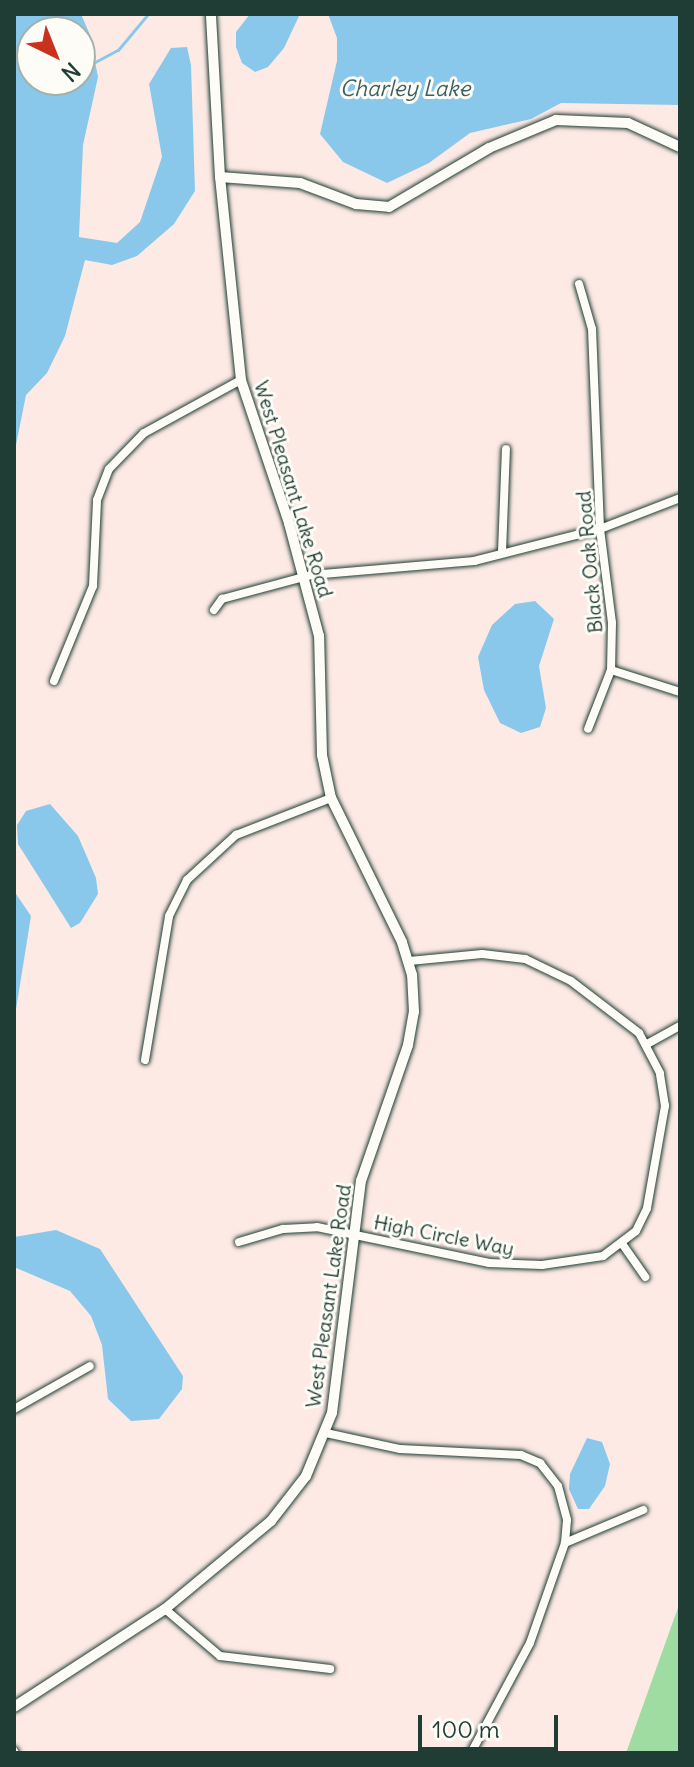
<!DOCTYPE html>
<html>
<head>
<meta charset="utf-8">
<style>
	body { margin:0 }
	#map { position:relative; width:694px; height:1767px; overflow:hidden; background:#fdeae5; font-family:Delius,sans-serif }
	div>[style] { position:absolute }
	.green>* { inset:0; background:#9fdca2 }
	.water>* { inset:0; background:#89c8ea }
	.stream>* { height:3px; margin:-1.5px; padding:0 1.5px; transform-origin:1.5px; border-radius:1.5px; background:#89c8ea }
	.roads { filter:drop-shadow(0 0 2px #1f3d34) drop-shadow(0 0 2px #1f3d34) }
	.minor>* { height:8px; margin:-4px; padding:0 4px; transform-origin:4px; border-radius:4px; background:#fdfcf7 }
	.tertiary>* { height:10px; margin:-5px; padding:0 5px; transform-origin:5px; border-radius:5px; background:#fdfcf7 }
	span { translate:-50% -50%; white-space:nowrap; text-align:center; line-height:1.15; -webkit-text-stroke:6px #fdfcf7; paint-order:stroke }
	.street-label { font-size:20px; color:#1f3d34 }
	.water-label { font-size:22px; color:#3a6062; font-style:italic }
	.frame { position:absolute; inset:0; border:16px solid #1f3d34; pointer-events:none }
	.north { position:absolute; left:16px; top:16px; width:80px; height:80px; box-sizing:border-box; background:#fdfcf7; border:2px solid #a4b0a9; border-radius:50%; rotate:137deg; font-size:22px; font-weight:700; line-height:32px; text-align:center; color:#1f3d34 }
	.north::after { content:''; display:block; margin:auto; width:28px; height:36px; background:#c8321e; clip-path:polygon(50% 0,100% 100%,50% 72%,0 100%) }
	.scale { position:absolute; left:418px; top:1715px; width:140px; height:36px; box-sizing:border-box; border:4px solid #1f3d34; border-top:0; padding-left:10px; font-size:24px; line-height:28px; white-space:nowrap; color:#1f3d34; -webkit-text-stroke:6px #fdfcf7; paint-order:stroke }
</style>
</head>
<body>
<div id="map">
	<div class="green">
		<i style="clip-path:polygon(680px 1602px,680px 1753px,626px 1753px)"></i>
	</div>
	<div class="water">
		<i style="clip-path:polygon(evenodd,14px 14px,81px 14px,90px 35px,98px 77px,83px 145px,79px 237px,117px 243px,140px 222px,162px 157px,149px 84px,171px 48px,187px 47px,191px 65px,195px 191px,174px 224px,137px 256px,112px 265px,85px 260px,65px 336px,47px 373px,26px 395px,14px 455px,14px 14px,80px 32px,80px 80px,32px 80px,32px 32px,80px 32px)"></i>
		<i style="clip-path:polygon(250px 14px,300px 14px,284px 48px,268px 67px,255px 72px,242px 63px,236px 47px,236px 32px)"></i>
		<i style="clip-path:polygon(328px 14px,680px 14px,680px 105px,561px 103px,531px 119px,470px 133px,429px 163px,387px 183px,343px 162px,320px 134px,337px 61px,337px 38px)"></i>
		<i style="clip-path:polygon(535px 601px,554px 619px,539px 666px,546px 708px,540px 727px,521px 733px,500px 723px,484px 690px,478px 657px,492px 625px,515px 604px)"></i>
		<i style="clip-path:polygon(50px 804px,78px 836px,96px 878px,98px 894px,80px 923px,71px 928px,18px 844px,17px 825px,26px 811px)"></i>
		<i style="clip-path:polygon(14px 891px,31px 916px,14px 1022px)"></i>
		<i style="clip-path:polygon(56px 1230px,100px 1249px,183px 1376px,182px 1389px,159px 1419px,131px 1421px,108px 1399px,102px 1345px,91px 1316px,70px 1291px,14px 1267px,14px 1237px)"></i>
		<i style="clip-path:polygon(587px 1438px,602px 1442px,610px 1464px,605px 1486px,589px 1509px,578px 1509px,569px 1489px,570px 1474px)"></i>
	</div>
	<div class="stream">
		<i style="left:95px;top:62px;width:26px;rotate:-28deg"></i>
		<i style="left:118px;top:50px;width:47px;rotate:-50.2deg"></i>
	</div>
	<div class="roads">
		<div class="minor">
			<i style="left:579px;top:284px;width:47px;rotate:73.9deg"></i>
			<i style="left:592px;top:329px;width:200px;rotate:87.7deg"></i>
			<i style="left:600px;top:529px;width:95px;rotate:82.7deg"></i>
			<i style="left:612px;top:623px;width:47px;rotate:91.2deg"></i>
			<i style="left:611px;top:670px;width:63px;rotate:111.3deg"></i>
			<i style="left:502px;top:552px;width:103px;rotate:-87.8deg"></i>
			<i style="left:214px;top:610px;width:14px;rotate:-54deg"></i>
			<i style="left:222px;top:599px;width:92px;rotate:-15.1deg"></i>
			<i style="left:311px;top:575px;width:164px;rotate:-4.9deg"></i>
			<i style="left:474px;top:561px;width:130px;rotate:-14.3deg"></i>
			<i style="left:600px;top:529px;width:86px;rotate:-21.2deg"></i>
			<i style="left:611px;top:670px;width:72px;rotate:17.7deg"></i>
			<i style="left:54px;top:681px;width:103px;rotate:-67.7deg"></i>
			<i style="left:93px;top:586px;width:86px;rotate:-87.3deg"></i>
			<i style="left:97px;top:500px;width:33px;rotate:-69deg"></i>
			<i style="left:109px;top:469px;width:50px;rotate:-45.8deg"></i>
			<i style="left:144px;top:433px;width:111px;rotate:-28.7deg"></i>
			<i style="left:647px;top:1044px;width:38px;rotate:-29deg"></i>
			<i style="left:145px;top:1060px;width:146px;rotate:-80.5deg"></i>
			<i style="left:169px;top:916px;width:40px;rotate:-63.4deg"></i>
			<i style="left:187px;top:880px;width:67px;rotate:-42.6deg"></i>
			<i style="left:236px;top:835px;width:102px;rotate:-21.3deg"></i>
			<i style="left:239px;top:1242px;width:46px;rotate:-16.5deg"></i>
			<i style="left:283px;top:1229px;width:34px;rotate:-3deg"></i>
			<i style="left:317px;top:1227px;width:176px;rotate:11.8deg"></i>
			<i style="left:489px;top:1263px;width:53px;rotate:2.2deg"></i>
			<i style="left:542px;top:1265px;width:62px;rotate:-8.4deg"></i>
			<i style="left:603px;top:1256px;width:41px;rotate:-37.1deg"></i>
			<i style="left:636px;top:1231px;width:25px;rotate:-64deg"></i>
			<i style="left:647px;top:1208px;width:104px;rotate:-80deg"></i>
			<i style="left:665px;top:1106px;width:33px;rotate:-99deg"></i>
			<i style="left:660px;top:1073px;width:45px;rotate:-117.7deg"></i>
			<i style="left:639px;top:1033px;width:86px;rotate:-142.6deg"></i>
			<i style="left:571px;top:981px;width:51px;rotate:-154.4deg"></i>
			<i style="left:525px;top:959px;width:43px;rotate:-173.4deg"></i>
			<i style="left:482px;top:954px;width:73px;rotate:174.5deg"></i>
			<i style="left:623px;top:1245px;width:39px;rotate:55deg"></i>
			<i style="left:14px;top:1409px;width:87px;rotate:-29.5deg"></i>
			<i style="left:326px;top:1433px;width:76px;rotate:12.2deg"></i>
			<i style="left:400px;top:1449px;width:121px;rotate:2.8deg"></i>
			<i style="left:521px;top:1455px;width:21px;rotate:23deg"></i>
			<i style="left:540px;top:1463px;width:29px;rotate:52deg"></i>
			<i style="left:558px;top:1486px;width:35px;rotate:75deg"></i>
			<i style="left:567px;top:1520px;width:23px;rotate:95deg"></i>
			<i style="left:565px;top:1543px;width:106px;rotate:109.3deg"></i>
			<i style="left:530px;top:1643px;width:125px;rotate:118.2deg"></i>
			<i style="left:565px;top:1543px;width:85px;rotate:-22.9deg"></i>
			<i style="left:165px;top:1609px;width:72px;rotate:40.5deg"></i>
			<i style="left:220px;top:1656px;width:111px;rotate:6.7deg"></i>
			<i style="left:14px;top:1751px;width:2px;rotate:63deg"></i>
		</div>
		<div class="tertiary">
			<i style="left:220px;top:177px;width:80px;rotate:4.3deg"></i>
			<i style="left:300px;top:183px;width:60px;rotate:20.6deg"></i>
			<i style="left:356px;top:204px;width:33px;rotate:5deg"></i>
			<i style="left:389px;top:207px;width:116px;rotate:-30.5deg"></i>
			<i style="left:489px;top:148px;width:73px;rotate:-22.7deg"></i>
			<i style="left:556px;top:120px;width:72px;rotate:2.4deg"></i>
			<i style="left:628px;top:123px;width:57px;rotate:24.8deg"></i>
			<i style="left:14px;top:1707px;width:180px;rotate:-33deg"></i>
			<i style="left:165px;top:1609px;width:138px;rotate:-39.7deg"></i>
			<i style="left:271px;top:1521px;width:57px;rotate:-52.1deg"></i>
			<i style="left:306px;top:1476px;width:68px;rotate:-67.6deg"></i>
			<i style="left:332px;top:1413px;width:234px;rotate:-82.9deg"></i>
			<i style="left:361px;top:1181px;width:144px;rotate:-70.9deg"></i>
			<i style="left:408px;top:1045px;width:34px;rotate:-80deg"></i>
			<i style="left:414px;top:1012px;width:37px;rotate:-93deg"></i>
			<i style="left:412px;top:975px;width:34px;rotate:-107deg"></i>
			<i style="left:402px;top:942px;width:161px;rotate:-116.2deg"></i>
			<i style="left:331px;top:798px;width:44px;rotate:-101.8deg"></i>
			<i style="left:322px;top:755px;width:119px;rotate:-91.4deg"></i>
			<i style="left:319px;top:636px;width:117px;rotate:-104.9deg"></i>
			<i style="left:289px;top:523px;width:151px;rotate:-108.6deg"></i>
			<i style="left:241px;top:380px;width:204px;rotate:-95.9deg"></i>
			<i style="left:220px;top:177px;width:163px;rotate:-93.2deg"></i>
		</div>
	</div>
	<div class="street-label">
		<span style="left:294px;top:489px;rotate:73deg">West Pleasant Lake Road</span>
		<span style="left:589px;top:562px;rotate:-95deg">Black Oak Road</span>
		<span style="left:444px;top:1235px;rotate:11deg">High Circle Way</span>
		<span style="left:328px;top:1296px;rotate:-82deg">West Pleasant Lake Road</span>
	</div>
	<div class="water-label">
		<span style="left:405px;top:89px">Charley Lake</span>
	</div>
	<div class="frame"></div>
	<div class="north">N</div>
	<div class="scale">100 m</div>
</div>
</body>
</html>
